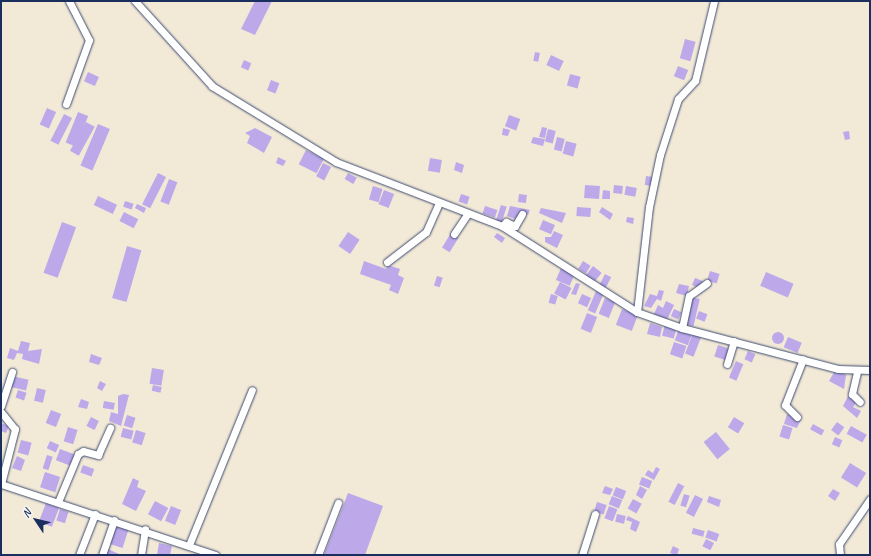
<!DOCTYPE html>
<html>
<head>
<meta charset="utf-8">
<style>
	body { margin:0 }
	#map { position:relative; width:871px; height:556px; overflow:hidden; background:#f3e9d7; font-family:Caveat,sans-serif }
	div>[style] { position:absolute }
	.building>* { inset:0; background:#bda9ea; transform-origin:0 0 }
	.round { border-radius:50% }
	.roads { filter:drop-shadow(0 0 1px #3b4b70) drop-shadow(0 0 1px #3b4b70) }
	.minor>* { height:7px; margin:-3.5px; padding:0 3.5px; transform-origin:3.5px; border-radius:3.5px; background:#fff }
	span { translate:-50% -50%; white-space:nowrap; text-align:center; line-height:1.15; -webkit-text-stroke:4px #f6f6f2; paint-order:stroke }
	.frame { position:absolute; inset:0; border:2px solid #1b2f5e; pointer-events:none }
	.north { position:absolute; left:16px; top:500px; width:40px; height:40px; -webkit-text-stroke:3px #f6f6f2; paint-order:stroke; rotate:305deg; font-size:11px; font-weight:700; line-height:16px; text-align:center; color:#1b2f5e }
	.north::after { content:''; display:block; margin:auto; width:14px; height:18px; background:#1b2f5e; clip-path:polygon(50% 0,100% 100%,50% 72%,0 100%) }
</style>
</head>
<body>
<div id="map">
	<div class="building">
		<i style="clip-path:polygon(255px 1px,272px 1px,255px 35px,241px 29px)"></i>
		<i style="left:685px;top:39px;width:11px;height:20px;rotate:15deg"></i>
		<i style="left:535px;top:52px;width:5px;height:9px;rotate:11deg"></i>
		<i style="left:551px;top:55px;width:14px;height:11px;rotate:25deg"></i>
		<i style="left:244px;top:60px;width:8px;height:8px;rotate:23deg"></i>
		<i style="left:678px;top:66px;width:11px;height:11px;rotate:22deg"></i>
		<i style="left:88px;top:72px;width:12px;height:10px;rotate:24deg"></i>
		<i style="left:570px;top:74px;width:11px;height:12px;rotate:15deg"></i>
		<i style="left:271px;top:80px;width:9px;height:11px;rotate:21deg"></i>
		<i style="left:47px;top:108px;width:10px;height:18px;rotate:24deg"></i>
		<i style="left:78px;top:112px;width:11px;height:33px;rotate:22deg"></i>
		<i style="left:64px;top:114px;width:9px;height:30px;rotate:27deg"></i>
		<i style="left:509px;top:115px;width:12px;height:12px;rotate:20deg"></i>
		<i style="left:86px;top:122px;width:10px;height:33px;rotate:29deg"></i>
		<i style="left:98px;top:124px;width:13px;height:45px;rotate:23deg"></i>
		<i style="clip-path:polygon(542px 127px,547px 128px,545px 138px,539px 137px)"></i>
		<i style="clip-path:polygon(255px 128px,272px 137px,264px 153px,247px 143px,250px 136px,245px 133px)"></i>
		<i style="clip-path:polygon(503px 128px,510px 130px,508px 136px,502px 135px)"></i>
		<i style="left:548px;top:129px;width:8px;height:13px;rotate:14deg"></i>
		<i style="clip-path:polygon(849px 131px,850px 139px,845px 140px,843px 132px)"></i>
		<i style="clip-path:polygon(533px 137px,545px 139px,543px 146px,531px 143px)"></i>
		<i style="left:557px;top:137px;width:8px;height:13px;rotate:14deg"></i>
		<i style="left:566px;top:141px;width:11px;height:13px;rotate:15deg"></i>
		<i style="left:306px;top:150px;width:20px;height:16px;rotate:27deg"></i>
		<i style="clip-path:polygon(278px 157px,286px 161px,283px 166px,276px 163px)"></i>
		<i style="left:430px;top:158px;width:12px;height:13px;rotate:9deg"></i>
		<i style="clip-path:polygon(456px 162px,464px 165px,462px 173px,454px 170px)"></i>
		<i style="left:323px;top:163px;width:9px;height:15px;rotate:27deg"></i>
		<i style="left:158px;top:173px;width:9px;height:35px;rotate:27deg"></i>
		<i style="left:348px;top:173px;width:10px;height:7px;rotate:29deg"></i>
		<i style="left:646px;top:176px;width:7px;height:9px;rotate:8deg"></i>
		<i style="left:169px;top:179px;width:9px;height:24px;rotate:21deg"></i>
		<i style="left:585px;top:185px;width:15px;height:13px;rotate:4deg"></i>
		<i style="left:614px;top:185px;width:9px;height:8px;rotate:6deg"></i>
		<i style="left:373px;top:186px;width:10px;height:14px;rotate:17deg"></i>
		<i style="left:626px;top:186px;width:11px;height:9px;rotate:10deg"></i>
		<i style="left:384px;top:190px;width:11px;height:15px;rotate:22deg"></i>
		<i style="clip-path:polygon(603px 190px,610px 191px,610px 199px,602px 199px)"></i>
		<i style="left:461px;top:194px;width:9px;height:8px;rotate:18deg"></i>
		<i style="left:519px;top:194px;width:8px;height:8px;rotate:7deg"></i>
		<i style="left:98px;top:196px;width:21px;height:10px;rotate:25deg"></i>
		<i style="left:125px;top:201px;width:9px;height:6px;rotate:18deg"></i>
		<i style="clip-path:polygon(137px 204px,146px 208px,144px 213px,135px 208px)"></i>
		<i style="left:501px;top:205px;width:6px;height:16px;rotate:18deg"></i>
		<i style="left:485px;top:206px;width:13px;height:8px;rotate:18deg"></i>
		<i style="clip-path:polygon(510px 206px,530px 210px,528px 215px,521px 212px,518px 220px,507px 216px)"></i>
		<i style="left:577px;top:207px;width:14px;height:9px;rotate:4deg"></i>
		<i style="clip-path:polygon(602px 207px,613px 214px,610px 220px,599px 212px)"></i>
		<i style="clip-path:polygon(541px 208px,566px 213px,562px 223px,539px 213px)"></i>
		<i style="left:124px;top:212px;width:16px;height:10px;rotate:27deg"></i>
		<i style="clip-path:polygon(627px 217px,634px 218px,633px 224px,626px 222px)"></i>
		<i style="left:543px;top:220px;width:13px;height:10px;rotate:23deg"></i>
		<i style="left:62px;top:222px;width:15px;height:54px;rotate:20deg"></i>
		<i style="clip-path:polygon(554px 231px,563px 235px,557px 248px,545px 242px,545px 237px,551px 237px)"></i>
		<i style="left:348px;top:232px;width:14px;height:17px;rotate:34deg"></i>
		<i style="left:451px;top:233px;width:9px;height:17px;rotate:32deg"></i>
		<i style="clip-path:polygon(497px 233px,505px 238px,502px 243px,494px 237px)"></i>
		<i style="left:127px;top:246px;width:15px;height:54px;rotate:16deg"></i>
		<i style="clip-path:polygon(364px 261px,386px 269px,388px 265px,400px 269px,398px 275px,404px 278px,398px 294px,389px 290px,391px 285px,360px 274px)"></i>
		<i style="left:583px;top:261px;width:9px;height:9px;rotate:32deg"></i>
		<i style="left:593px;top:266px;width:11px;height:12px;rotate:38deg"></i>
		<i style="left:561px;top:268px;width:15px;height:13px;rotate:23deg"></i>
		<i style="left:710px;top:271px;width:10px;height:10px;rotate:17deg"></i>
		<i style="left:766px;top:272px;width:30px;height:15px;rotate:23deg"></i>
		<i style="left:605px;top:274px;width:7px;height:12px;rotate:27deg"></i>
		<i style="left:437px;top:276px;width:6px;height:10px;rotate:18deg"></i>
		<i style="clip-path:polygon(695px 278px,703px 281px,701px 289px,692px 285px)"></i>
		<i style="left:560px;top:282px;width:13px;height:13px;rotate:27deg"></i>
		<i style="clip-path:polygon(576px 283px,580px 284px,576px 295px,571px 294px)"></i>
		<i style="clip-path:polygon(679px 284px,689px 286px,687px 296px,676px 293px)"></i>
		<i style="clip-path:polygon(659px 290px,664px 291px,661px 301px,657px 299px,651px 308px,644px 306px,650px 294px,657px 296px)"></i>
		<i style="left:596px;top:291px;width:8px;height:21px;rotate:23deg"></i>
		<i style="left:551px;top:294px;width:7px;height:9px;rotate:16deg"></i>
		<i style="left:582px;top:294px;width:10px;height:10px;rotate:24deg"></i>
		<i style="left:691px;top:297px;width:9px;height:28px;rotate:13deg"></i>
		<i style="left:605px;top:298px;width:11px;height:17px;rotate:22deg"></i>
		<i style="clip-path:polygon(666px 301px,674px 305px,667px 320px,654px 314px,658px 305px,663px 308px)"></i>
		<i style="left:622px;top:309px;width:17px;height:17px;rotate:21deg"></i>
		<i style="left:674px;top:309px;width:8px;height:8px;rotate:23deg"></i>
		<i style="left:699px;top:311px;width:9px;height:8px;rotate:21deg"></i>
		<i style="left:587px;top:313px;width:11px;height:17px;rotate:22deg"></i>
		<i style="clip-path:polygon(650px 323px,662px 327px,660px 337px,647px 334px)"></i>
		<i style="left:665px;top:324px;width:12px;height:12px;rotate:14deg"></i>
		<i style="left:679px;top:329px;width:14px;height:12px;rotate:21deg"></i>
		<i class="round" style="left:772px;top:332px;width:12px;height:12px"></i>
		<i style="left:693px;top:333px;width:9px;height:22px;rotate:21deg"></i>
		<i style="left:788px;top:337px;width:15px;height:11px;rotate:23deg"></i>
		<i style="clip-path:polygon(21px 341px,30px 343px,28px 351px,42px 349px,39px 364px,22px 359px,23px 354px,17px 353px,14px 360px,7px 358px,10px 348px,18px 351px)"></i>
		<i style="left:674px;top:342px;width:13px;height:13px;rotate:18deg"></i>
		<i style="left:718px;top:345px;width:13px;height:12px;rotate:18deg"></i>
		<i style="left:748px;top:351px;width:8px;height:9px;rotate:23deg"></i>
		<i style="clip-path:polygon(91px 354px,102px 358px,99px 365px,89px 362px)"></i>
		<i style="left:736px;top:361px;width:8px;height:18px;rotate:23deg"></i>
		<i style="left:152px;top:368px;width:12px;height:16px;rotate:9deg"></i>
		<i style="clip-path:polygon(836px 369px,846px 375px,844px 389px,829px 381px)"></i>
		<i style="left:12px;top:376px;width:17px;height:11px;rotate:13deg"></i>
		<i style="clip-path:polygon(100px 381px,106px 384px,102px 391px,97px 388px)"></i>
		<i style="left:153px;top:385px;width:9px;height:6px;rotate:13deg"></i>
		<i style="left:37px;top:388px;width:9px;height:13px;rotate:13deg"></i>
		<i style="left:18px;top:390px;width:9px;height:8px;rotate:18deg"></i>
		<i style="clip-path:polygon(123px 394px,129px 395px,121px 426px,109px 421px,111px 412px,118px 414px,118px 396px)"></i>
		<i style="clip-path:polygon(848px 396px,857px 401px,853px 407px,861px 411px,857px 418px,843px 406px)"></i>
		<i style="clip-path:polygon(81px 399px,89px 402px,87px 409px,78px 407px)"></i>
		<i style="left:104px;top:401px;width:11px;height:7px;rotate:10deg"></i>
		<i style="left:51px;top:410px;width:11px;height:14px;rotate:22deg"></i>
		<i style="clip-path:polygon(787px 414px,801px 419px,797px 428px,784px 424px)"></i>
		<i style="left:127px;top:415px;width:9px;height:11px;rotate:18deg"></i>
		<i style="left:91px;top:417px;width:9px;height:10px;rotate:27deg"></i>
		<i style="left:734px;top:417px;width:12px;height:12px;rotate:31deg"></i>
		<i style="left:837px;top:422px;width:9px;height:10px;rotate:36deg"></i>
		<i style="clip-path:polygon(1px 423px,9px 426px,6px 433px,1px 431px)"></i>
		<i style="left:813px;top:424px;width:13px;height:6px;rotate:29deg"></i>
		<i style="left:783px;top:425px;width:10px;height:12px;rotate:17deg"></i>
		<i style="left:851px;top:426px;width:18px;height:9px;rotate:29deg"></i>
		<i style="left:68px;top:427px;width:10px;height:15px;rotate:17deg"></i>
		<i style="left:123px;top:428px;width:11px;height:9px;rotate:15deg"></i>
		<i style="left:136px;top:430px;width:10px;height:13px;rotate:17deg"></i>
		<i style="left:716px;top:432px;width:22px;height:16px;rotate:51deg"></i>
		<i style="left:835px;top:437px;width:8px;height:8px;rotate:23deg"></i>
		<i style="left:21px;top:440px;width:11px;height:13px;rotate:15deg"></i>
		<i style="left:50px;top:441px;width:10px;height:8px;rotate:24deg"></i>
		<i style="left:60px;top:449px;width:15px;height:12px;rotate:20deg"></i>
		<i style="left:47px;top:455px;width:6px;height:14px;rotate:18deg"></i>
		<i style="clip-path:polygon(17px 456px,25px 460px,21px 471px,12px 468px)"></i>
		<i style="left:850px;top:463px;width:19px;height:17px;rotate:32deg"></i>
		<i style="left:83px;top:465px;width:12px;height:8px;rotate:20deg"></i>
		<i style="clip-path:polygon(656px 467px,660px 469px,654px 480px,645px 475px,648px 470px,653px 473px)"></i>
		<i style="left:45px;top:472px;width:16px;height:16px;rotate:18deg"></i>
		<i style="left:642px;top:477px;width:11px;height:8px;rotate:22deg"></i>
		<i style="clip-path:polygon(133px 478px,139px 481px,137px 487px,146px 491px,136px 511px,122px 504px)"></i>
		<i style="left:678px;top:483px;width:7px;height:21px;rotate:27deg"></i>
		<i style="clip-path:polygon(605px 486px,613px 489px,610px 495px,602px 493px)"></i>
		<i style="clip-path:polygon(640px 486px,647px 490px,642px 499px,636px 495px)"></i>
		<i style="left:616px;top:487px;width:11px;height:9px;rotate:22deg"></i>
		<i style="clip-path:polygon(833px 489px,840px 493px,835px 501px,828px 496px)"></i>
		<i style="clip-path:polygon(348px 493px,383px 506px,365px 555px,324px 555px)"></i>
		<i style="left:684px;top:494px;width:6px;height:12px;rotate:18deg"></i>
		<i style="left:695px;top:495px;width:9px;height:20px;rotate:27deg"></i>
		<i style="left:612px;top:496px;width:11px;height:9px;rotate:22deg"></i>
		<i style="clip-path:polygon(709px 496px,721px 500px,719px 507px,707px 502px)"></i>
		<i style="left:633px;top:499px;width:10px;height:11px;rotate:29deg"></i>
		<i style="left:155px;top:501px;width:15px;height:15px;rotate:28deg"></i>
		<i style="left:597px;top:502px;width:10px;height:10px;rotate:17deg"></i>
		<i style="left:46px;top:503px;width:14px;height:20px;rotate:21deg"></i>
		<i style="left:171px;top:506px;width:11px;height:16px;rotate:22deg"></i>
		<i style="left:609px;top:506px;width:9px;height:13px;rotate:21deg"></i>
		<i style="left:60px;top:509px;width:9px;height:12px;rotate:18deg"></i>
		<i style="left:617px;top:514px;width:9px;height:8px;rotate:13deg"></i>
		<i style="clip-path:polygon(628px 516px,640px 522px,636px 532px,630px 529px,632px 522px,626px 520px)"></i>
		<i style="left:116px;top:526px;width:13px;height:19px;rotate:18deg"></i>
		<i style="left:693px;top:528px;width:12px;height:6px;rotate:14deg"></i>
		<i style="left:708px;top:530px;width:12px;height:8px;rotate:20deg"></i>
		<i style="left:706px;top:539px;width:9px;height:8px;rotate:27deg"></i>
		<i style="clip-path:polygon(159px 543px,172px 546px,170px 555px,157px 555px)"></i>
		<i style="clip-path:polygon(673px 546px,679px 549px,677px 555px,670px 553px)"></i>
		<i style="clip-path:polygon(108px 549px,121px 555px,106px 555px)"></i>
	</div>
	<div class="roads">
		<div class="minor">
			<i style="left:135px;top:1px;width:115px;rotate:47.8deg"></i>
			<i style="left:212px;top:86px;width:145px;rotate:31.5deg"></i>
			<i style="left:336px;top:162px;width:178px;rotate:21.1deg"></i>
			<i style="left:502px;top:226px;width:160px;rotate:32.5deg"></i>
			<i style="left:637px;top:312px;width:48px;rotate:19.6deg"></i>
			<i style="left:682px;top:328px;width:161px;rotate:14.7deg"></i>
			<i style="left:838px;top:369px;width:32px;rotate:2deg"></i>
			<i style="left:66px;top:104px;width:68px;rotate:-70.2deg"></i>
			<i style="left:89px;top:40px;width:44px;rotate:-117.1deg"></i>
			<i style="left:502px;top:226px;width:6px;rotate:-45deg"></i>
			<i style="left:506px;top:222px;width:10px;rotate:24deg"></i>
			<i style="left:515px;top:226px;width:14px;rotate:-60deg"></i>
			<i style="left:454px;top:234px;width:25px;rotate:-56deg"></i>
			<i style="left:387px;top:262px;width:49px;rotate:-37.6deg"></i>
			<i style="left:426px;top:232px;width:32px;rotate:-66deg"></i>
			<i style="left:637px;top:312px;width:106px;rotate:-83.5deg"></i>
			<i style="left:649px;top:207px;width:53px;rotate:-78.1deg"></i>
			<i style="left:660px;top:155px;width:59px;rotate:-72.2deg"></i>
			<i style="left:678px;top:99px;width:25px;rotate:-47deg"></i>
			<i style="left:695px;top:81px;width:82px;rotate:-76.6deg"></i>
			<i style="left:682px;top:328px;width:33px;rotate:-78deg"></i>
			<i style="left:689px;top:296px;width:22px;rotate:-36deg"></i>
			<i style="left:727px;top:364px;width:24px;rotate:-73deg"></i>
			<i style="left:857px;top:372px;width:23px;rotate:103deg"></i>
			<i style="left:852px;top:394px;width:11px;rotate:45deg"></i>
			<i style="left:1px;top:406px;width:36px;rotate:-72deg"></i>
			<i style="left:1px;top:412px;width:22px;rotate:51deg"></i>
			<i style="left:15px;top:429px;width:57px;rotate:104.3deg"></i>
			<i style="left:1px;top:484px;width:226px;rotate:18.3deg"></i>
			<i style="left:797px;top:417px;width:17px;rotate:-135deg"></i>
			<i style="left:785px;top:405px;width:49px;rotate:-68.6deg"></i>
			<i style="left:58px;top:502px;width:52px;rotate:-67.4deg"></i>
			<i style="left:78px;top:454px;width:6px;rotate:-31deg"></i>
			<i style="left:83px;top:451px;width:16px;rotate:15deg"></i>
			<i style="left:98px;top:455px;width:30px;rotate:-66deg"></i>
			<i style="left:189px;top:545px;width:167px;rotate:-67.9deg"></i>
			<i style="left:79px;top:555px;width:44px;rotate:-68.7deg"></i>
			<i style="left:102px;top:555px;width:37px;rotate:-71deg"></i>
			<i style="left:141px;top:555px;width:26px;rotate:-81deg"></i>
			<i style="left:318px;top:555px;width:56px;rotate:-69deg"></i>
			<i style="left:582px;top:555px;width:43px;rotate:-72.4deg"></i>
			<i style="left:840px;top:555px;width:11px;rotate:-95deg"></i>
			<i style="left:839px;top:544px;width:55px;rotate:-55.4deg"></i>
		</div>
	</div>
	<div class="frame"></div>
	<div class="north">N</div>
</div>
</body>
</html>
